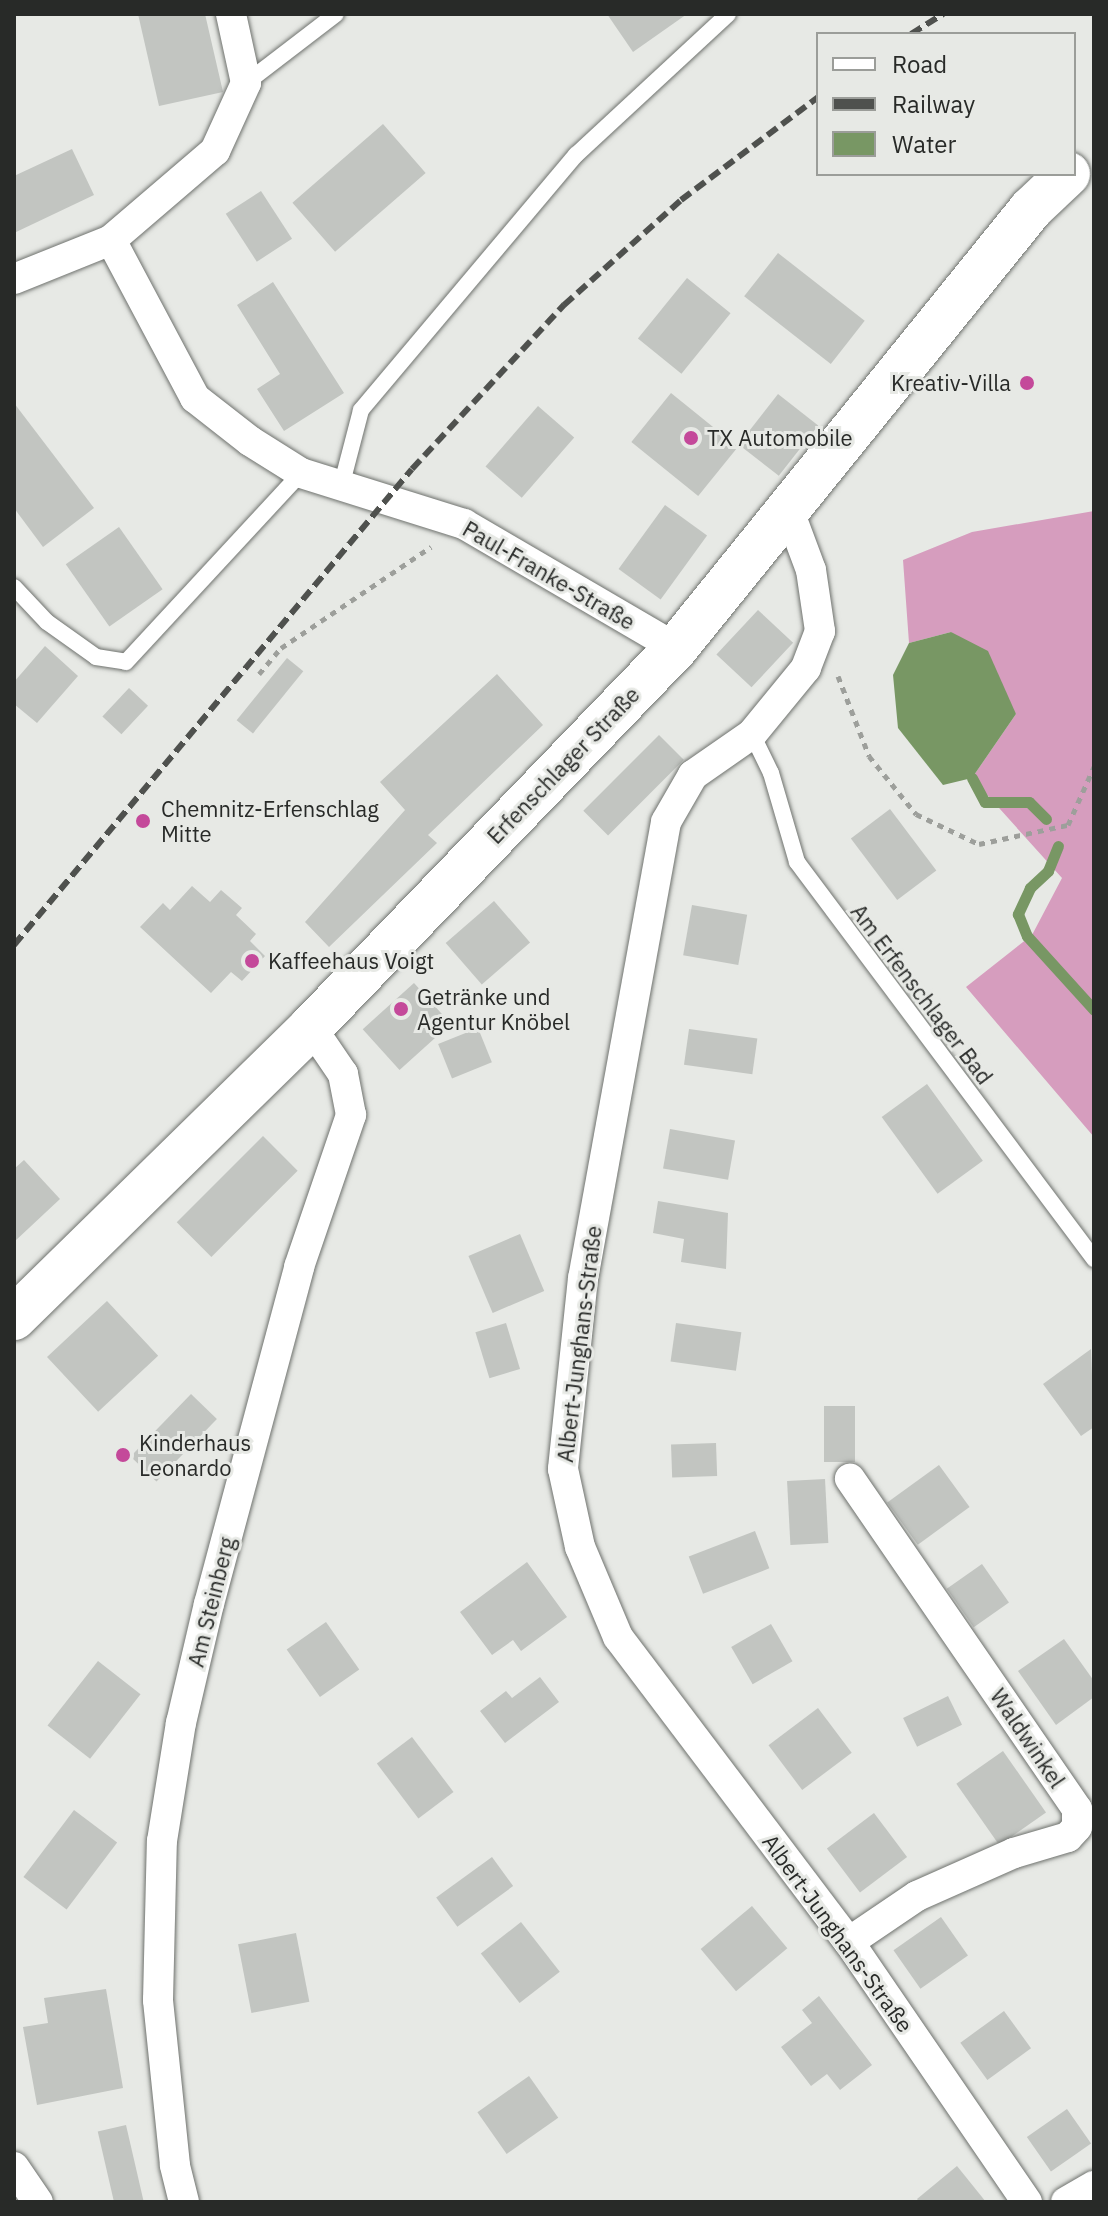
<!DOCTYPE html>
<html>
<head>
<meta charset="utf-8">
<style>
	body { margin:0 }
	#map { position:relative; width:1108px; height:2216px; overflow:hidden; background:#e7e9e5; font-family:"IBM Plex Sans",sans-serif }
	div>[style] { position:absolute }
	.forest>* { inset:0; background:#d69dbe }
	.water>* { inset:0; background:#789764 }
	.stream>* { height:11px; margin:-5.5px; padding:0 5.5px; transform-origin:5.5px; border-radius:5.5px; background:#789764 }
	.building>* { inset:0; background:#c2c5c1; transform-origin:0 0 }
	.path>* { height:5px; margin-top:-2.5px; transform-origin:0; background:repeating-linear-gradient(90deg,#9d9f9b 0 6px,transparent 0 12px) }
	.roads { filter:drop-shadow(0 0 2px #6f726e) drop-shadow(0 0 2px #6f726e) }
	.lane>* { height:16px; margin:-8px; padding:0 8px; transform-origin:8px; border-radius:8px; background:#fff }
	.street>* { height:30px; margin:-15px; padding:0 15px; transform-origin:15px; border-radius:15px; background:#fff }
	.secondary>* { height:44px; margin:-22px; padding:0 22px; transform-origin:22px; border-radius:22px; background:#fff }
	.rail>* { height:6px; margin-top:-3px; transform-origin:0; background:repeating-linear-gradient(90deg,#4f514e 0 12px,transparent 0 18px) }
	.dots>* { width:22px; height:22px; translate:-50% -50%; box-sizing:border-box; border:4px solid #e7e9e5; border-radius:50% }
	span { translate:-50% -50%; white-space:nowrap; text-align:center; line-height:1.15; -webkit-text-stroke:6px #e7e9e5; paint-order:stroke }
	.poi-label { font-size:22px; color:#282a28 }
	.right { translate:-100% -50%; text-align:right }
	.left { translate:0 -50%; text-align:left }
	.street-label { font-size:22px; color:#282a28 }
	.frame { position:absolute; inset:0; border:16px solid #282a28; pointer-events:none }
	.legend { position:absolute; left:816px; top:32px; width:260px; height:144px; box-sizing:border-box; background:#e7e9e5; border:2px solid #9b9d99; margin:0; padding:10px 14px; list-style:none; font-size:24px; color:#282a28 }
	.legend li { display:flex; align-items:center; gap:16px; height:40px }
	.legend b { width:40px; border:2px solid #9b9d99 }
</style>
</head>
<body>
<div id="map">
	<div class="forest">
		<i style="clip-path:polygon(1094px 511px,1094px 1137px,966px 987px,1032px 935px,1062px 878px,972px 778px,1016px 714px,951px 632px,909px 643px,903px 560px,972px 532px)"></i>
	</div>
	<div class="water">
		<i style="clip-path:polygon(951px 632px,988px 651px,1016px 714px,972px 778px,943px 785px,898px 728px,893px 675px,909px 643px)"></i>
	</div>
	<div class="stream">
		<i style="left:972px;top:778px;width:27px;rotate:62deg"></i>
		<i style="left:985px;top:802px;width:44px"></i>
		<i style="left:1029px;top:802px;width:24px;rotate:45deg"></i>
		<i style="left:1058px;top:846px;width:27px;rotate:112deg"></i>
		<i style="left:1048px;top:871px;width:25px;rotate:137deg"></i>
		<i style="left:1030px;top:888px;width:29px;rotate:115deg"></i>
		<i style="left:1018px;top:914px;width:24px;rotate:68deg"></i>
		<i style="left:1027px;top:936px;width:100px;rotate:47.8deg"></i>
	</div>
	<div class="building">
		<i style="clip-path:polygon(138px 14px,205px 14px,223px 92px,159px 106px)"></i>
		<i style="clip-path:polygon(607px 14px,687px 14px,633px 52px)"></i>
		<i style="left:383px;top:124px;width:65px;height:120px;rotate:49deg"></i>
		<i style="clip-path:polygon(72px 149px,94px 195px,14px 233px,14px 176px)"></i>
		<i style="left:261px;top:191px;width:57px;height:42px;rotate:57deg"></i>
		<i style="left:778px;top:253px;width:110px;height:55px;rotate:38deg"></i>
		<i style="left:687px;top:278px;width:56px;height:78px;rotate:39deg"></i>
		<i style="clip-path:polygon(273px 282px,344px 393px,284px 431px,257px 389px,280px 374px,237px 305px)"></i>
		<i style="left:671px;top:393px;width:86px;height:63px;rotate:39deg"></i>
		<i style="left:778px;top:394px;width:51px;height:64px;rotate:38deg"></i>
		<i style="clip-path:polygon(14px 403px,94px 508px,43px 547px,14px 508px)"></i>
		<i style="left:538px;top:406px;width:48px;height:80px;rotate:41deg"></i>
		<i style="left:665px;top:505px;width:52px;height:79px;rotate:36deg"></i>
		<i style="left:119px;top:527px;width:76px;height:65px;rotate:55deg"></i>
		<i style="left:758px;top:610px;width:48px;height:61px;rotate:43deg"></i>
		<i style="clip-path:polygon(45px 646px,78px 676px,37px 723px,14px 704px,14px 682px)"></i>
		<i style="left:287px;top:658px;width:21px;height:80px;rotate:39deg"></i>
		<i style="clip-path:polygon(497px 674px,543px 725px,428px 835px,437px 843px,329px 947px,305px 922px,405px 810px,380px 782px)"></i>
		<i style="left:129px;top:688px;width:26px;height:39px;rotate:43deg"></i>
		<i style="left:659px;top:735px;width:35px;height:107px;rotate:45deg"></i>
		<i style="left:890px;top:809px;width:77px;height:49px;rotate:53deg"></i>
		<i style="clip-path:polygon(192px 886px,210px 902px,221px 890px,242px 908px,236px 915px,256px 934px,250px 941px,265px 956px,242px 981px,231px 972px,211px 993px,140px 927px,163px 903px,170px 910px)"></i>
		<i style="left:494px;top:901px;width:55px;height:64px;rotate:49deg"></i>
		<i style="left:692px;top:905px;width:56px;height:51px;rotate:10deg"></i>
		<i style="left:414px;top:983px;width:55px;height:69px;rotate:48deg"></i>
		<i style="left:478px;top:1028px;width:37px;height:43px;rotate:68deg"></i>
		<i style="left:689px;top:1029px;width:69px;height:36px;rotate:8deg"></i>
		<i style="left:927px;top:1084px;width:95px;height:56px;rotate:54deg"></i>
		<i style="left:670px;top:1129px;width:66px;height:40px;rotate:10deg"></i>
		<i style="left:263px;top:1136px;width:49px;height:122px;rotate:45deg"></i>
		<i style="clip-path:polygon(24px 1160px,60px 1199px,14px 1242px,14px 1169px)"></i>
		<i style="clip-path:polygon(658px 1201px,728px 1213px,726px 1269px,681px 1262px,684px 1239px,653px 1233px)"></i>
		<i style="left:520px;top:1234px;width:62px;height:56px;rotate:67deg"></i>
		<i style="left:107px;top:1301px;width:75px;height:82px;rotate:47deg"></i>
		<i style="left:506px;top:1323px;width:48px;height:32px;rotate:73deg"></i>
		<i style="left:676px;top:1323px;width:66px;height:39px;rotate:8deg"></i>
		<i style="clip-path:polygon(1091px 1349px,1094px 1427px,1081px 1436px,1043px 1384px)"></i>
		<i style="left:191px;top:1394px;width:36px;height:87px;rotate:44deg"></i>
		<i style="left:824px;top:1406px;width:31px;height:56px"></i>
		<i style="left:716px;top:1443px;width:33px;height:45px;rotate:88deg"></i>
		<i style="left:939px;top:1465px;width:52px;height:64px;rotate:54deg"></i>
		<i style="left:825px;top:1479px;width:64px;height:38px;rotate:87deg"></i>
		<i style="left:755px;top:1531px;width:40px;height:71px;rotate:69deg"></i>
		<i style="clip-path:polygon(527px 1562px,567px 1617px,521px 1651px,513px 1640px,492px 1655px,460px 1612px)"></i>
		<i style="left:982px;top:1564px;width:47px;height:43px;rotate:55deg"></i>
		<i style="left:326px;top:1622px;width:58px;height:48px;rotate:55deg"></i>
		<i style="left:771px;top:1624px;width:43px;height:46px;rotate:60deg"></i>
		<i style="clip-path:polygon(1064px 1639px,1094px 1681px,1094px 1697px,1056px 1725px,1018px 1671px)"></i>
		<i style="left:98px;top:1661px;width:54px;height:82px;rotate:38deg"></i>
		<i style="clip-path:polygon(540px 1677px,559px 1702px,505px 1743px,480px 1711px,506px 1691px,512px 1698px)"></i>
		<i style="left:948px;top:1696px;width:32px;height:50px;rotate:64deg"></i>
		<i style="left:818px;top:1708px;width:56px;height:62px;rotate:53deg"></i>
		<i style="left:412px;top:1737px;width:69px;height:44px;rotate:53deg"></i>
		<i style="left:1003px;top:1751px;width:75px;height:57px;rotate:55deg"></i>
		<i style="left:74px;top:1810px;width:54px;height:84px;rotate:37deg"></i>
		<i style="left:874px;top:1813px;width:55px;height:59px;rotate:53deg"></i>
		<i style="left:492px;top:1857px;width:36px;height:69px;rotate:54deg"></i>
		<i style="left:752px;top:1906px;width:55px;height:67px;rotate:50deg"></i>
		<i style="left:941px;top:1917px;width:47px;height:58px;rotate:55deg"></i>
		<i style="left:521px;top:1922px;width:63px;height:51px;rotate:52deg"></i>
		<i style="left:296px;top:1933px;width:70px;height:59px;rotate:79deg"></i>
		<i style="clip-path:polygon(106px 1989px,123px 2088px,37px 2105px,23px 2027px,48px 2023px,44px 1998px)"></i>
		<i style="clip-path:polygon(819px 1996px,872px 2065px,840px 2090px,827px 2074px,811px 2086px,781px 2047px,812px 2023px,802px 2010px)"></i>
		<i style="left:1004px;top:2011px;width:46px;height:54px;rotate:54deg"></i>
		<i style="left:529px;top:2076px;width:51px;height:63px;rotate:55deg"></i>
		<i style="left:1067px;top:2109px;width:42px;height:49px;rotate:55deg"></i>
		<i style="left:126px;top:2125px;width:79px;height:29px;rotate:77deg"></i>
		<i style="clip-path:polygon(957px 2166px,986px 2202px,919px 2202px,917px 2199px)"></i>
	</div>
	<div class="path">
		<i style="left:259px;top:674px;width:34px;rotate:-50deg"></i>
		<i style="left:281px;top:648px;width:181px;rotate:-34deg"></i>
		<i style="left:838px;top:676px;width:86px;rotate:68.8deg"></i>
		<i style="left:869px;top:756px;width:75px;rotate:51deg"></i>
		<i style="left:916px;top:814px;width:70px;rotate:25.5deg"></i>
		<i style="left:979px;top:844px;width:91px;rotate:-12.1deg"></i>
		<i style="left:1068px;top:825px;width:64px;rotate:-65.9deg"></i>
	</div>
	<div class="roads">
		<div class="lane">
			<i style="left:246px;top:83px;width:113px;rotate:-37.5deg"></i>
			<i style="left:342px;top:483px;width:75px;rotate:-75.4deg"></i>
			<i style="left:361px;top:410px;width:334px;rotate:-49.9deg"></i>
			<i style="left:576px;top:155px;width:207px;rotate:-42.8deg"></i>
			<i style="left:14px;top:587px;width:48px;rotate:46.7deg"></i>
			<i style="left:47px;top:622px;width:60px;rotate:35.5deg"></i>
			<i style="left:96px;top:657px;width:30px;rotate:9deg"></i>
			<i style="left:126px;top:662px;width:258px;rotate:-47.2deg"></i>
			<i style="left:752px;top:734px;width:43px;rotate:64deg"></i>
			<i style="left:771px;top:773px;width:93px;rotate:73.7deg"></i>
			<i style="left:797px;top:862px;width:496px;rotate:53.2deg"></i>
		</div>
		<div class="street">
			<i style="left:111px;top:240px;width:179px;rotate:62deg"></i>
			<i style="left:195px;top:398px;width:70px;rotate:38deg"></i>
			<i style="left:250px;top:441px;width:60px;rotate:32.1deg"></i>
			<i style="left:301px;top:473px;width:171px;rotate:17.4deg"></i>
			<i style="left:464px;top:524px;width:246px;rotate:30.3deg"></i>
			<i style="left:14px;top:279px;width:105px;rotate:-21.9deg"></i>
			<i style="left:111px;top:240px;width:137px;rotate:-40.6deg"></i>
			<i style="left:215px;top:151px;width:75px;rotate:-65.5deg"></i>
			<i style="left:246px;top:83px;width:71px;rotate:-102.3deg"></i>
			<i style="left:789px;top:511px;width:63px;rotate:69.6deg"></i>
			<i style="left:811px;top:570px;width:62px;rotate:81.6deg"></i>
			<i style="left:820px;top:631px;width:40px;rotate:111deg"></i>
			<i style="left:806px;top:668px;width:85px;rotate:129.3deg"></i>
			<i style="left:752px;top:734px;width:72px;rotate:145.2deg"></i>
			<i style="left:693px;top:775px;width:54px;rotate:119.9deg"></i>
			<i style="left:666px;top:822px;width:463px;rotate:100.3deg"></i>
			<i style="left:583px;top:1278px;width:192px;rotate:96deg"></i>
			<i style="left:563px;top:1469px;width:80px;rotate:77.7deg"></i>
			<i style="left:580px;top:1547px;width:98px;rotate:67.1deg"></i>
			<i style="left:618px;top:1637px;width:383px;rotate:52.9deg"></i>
			<i style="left:849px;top:1942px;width:315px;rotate:55.6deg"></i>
			<i style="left:849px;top:1942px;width:82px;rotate:-34.1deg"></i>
			<i style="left:917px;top:1896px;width:106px;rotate:-23.9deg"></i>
			<i style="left:1014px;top:1853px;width:56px;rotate:-16.5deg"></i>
			<i style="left:1068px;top:1837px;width:13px;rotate:-48deg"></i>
			<i style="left:1077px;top:1827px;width:18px;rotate:-90deg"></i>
			<i style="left:1077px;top:1809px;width:401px;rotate:-124.5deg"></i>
			<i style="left:14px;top:2167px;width:42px;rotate:55.6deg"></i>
			<i style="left:184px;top:2202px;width:38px;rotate:-104deg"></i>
			<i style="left:175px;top:2165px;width:166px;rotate:-95.9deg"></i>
			<i style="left:158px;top:2000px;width:159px;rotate:-88.6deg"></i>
			<i style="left:162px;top:1841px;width:120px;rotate:-80.9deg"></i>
			<i style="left:181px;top:1723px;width:122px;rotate:-76.8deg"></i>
			<i style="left:209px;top:1604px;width:349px;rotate:-75deg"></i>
			<i style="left:299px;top:1267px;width:161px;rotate:-71.1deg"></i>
			<i style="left:351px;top:1115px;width:42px;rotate:-101deg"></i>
			<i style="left:343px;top:1074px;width:57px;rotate:-124.2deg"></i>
			<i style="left:1066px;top:2202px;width:32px;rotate:-30deg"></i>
		</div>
		<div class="secondary">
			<i style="left:14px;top:1318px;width:416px;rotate:-44.4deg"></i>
			<i style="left:311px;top:1027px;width:526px;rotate:-46.08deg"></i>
			<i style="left:676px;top:648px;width:565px;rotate:-51.04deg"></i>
			<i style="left:1031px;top:209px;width:51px;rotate:-43.4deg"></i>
		</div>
	</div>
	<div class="rail">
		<i style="left:911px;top:34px;width:38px;rotate:-32deg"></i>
		<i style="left:14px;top:945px;width:620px;rotate:-50.1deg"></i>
		<i style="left:412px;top:469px;width:224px;rotate:-47.2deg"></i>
		<i style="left:564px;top:305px;width:157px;rotate:-41.9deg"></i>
		<i style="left:681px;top:200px;width:171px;rotate:-36.9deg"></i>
	</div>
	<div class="dots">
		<i style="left:1027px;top:383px;background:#c4499a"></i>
		<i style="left:691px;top:438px;background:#c4499a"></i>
		<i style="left:143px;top:821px;background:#c4499a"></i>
		<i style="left:252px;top:961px;background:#c4499a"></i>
		<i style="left:401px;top:1009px;background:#c4499a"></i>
		<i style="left:123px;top:1455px;background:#c4499a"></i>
	</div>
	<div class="poi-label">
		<span class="right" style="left:1011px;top:383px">Kreativ-Villa</span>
		<span class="left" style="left:707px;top:438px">TX Automobile</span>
		<span class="left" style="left:161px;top:821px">Chemnitz-Erfenschlag<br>Mitte</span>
		<span class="left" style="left:268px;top:961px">Kaffeehaus Voigt</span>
		<span class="left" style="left:417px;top:1009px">Getränke und<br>Agentur Knöbel</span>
		<span class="left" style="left:139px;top:1455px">Kinderhaus<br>Leonardo</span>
	</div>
	<div class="street-label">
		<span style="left:549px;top:575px;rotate:30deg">Paul-Franke-Straße</span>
		<span style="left:563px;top:765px;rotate:-46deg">Erfenschlager Straße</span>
		<span style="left:922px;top:994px;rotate:53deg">Am Erfenschlager Bad</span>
		<span style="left:579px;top:1344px;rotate:-83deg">Albert-Junghans-Straße</span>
		<span style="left:211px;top:1602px;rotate:-76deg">Am Steinberg</span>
		<span style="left:1028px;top:1738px;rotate:56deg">Waldwinkel</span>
		<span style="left:838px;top:1933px;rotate:54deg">Albert-Junghans-Straße</span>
	</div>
	<div class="frame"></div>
	<ul class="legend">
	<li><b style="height:10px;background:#fff"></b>Road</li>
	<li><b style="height:10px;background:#4f514e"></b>Railway</li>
	<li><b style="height:22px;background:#789764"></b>Water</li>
	</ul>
</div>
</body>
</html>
